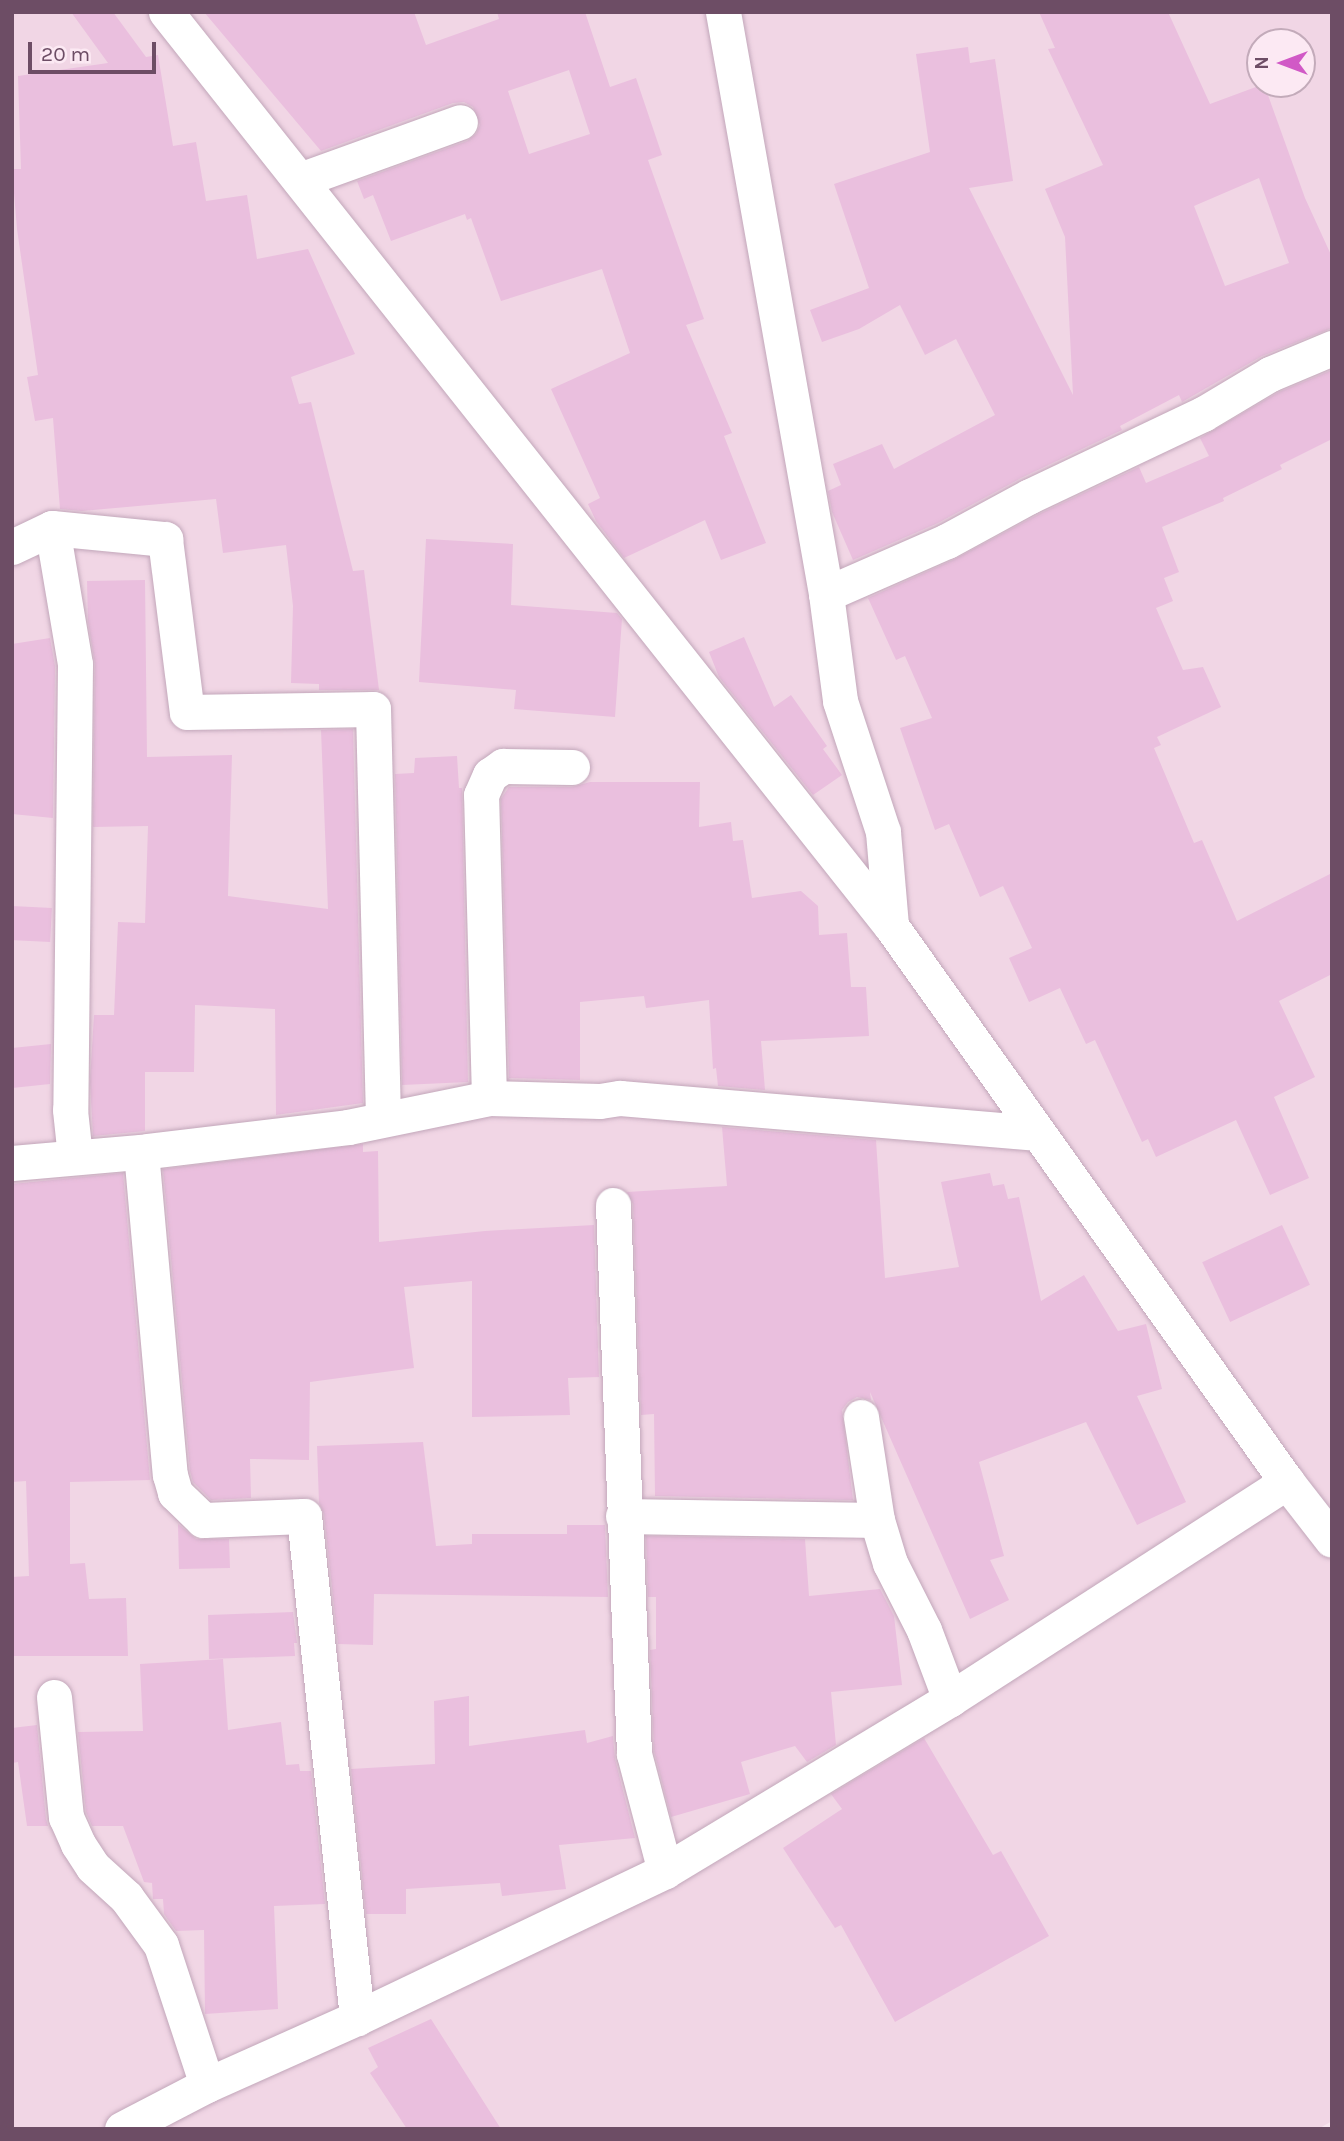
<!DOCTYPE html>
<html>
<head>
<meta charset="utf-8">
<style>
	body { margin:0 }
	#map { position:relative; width:1344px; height:2141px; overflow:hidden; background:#f8e4ee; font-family:Karla,sans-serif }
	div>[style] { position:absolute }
	.residential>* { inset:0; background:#f1d6e5 }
	.building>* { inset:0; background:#eabfde; transform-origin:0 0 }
	.roads { filter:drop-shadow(0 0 2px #c2a7ba) drop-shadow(0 0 2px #c2a7ba) }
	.street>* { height:35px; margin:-17.5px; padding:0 17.5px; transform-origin:17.5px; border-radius:17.5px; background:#fff }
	span { translate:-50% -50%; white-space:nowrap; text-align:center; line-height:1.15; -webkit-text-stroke:6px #fce9f3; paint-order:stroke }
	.frame { position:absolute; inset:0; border:14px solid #6d4d65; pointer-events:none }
	.north { position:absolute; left:1246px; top:28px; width:70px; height:70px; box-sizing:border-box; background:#fce9f3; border:2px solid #c3abba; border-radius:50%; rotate:270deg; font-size:19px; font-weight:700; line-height:28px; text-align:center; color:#6d4d65 }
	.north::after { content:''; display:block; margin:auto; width:24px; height:32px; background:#d159c6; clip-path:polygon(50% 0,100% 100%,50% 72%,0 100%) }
	.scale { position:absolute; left:28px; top:42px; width:128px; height:32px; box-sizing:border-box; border:4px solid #6d4d65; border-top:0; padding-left:9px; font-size:21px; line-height:24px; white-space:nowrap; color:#6d4d65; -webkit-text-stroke:5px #fce9f3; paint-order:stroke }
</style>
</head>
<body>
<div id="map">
	<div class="residential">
		<i style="clip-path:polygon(evenodd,12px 12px,1332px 12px,1332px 2121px,1318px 2129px,12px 2129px,12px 12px,1260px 42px,1302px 42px,1302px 84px,1260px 84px,1260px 42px)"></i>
	</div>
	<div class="building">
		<i style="clip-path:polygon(71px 12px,113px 12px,146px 57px,158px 55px,173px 146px,196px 142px,206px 201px,247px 195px,257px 259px,308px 249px,355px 354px,291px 377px,299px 404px,311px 402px,353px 571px,364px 570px,379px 690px,319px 690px,319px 684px,291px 683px,293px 606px,286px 545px,223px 553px,216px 499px,82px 511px,60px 509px,53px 418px,35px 421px,27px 377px,38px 375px,17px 229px,12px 169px,21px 169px,18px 76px,108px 63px)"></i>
		<i style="clip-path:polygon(evenodd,204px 12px,414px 12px,426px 45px,499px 19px,497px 12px,585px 12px,610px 87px,636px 78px,662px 155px,648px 160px,704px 319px,686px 325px,732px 433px,724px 436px,766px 543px,721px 560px,705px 520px,624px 558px,596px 521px,588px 504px,600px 498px,551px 389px,630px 353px,602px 269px,501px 301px,471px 218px,467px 220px,465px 214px,391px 241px,373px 195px,364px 199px,357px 181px,467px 141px,476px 134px,480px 125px,473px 107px,464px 102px,453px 103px,321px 151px,204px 12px,569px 70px,590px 134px,529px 154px,508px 91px,569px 70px)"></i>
		<i style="clip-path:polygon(evenodd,1039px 12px,1168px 12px,1210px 104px,1264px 84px,1305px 198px,1332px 257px,1332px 328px,1262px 356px,1182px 402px,1179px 395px,1120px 426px,1122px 430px,1021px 478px,938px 523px,853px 560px,832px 512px,828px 491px,841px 485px,833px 464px,882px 444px,894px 469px,995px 415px,956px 339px,925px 355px,900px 305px,859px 329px,822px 342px,810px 310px,869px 288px,834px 184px,930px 152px,916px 54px,968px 47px,970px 63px,995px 59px,1013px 181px,969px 188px,1073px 395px,1065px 237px,1045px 189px,1103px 165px,1048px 49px,1055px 48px,1039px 12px,1259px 178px,1289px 263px,1225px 286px,1194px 206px,1259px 178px)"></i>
		<i style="clip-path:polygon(1332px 370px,1332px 439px,1280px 465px,1282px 469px,1223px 498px,1224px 501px,1162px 527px,1179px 572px,1164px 578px,1173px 601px,1156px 608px,1183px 670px,1203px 667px,1221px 707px,1157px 737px,1161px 745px,1154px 748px,1194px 843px,1202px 840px,1237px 921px,1332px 873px,1332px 974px,1279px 1001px,1315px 1077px,1274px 1097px,1309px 1178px,1270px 1195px,1236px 1120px,1156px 1157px,1148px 1139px,1142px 1142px,1095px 1040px,1086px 1044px,1060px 988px,1029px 1002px,1009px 958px,1032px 948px,1003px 886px,980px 897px,949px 824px,935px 830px,900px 728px,932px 718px,905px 656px,896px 660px,868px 598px,955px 559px,1039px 514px,1139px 467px,1146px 483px,1209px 456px,1200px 438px,1279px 392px)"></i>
		<i style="clip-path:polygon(426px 539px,513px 544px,511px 605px,617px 613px,622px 619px,615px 717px,514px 709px,516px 690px,419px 682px)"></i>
		<i style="clip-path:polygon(145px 580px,147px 757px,232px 755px,228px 896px,328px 909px,321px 730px,353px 729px,363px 1103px,276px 1115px,275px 1009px,195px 1005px,194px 1072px,145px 1072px,145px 1131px,93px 1136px,90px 1081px,94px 1015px,114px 1015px,118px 922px,145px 923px,148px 826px,93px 827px,95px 664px,88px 622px,87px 581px)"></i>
		<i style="clip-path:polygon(744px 637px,774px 707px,791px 695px,827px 746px,823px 749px,842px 775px,813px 795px,719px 677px,709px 652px)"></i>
		<i style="clip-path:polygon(50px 638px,55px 666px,53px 818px,12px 814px,12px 644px)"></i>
		<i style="clip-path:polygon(457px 756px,459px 788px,462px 788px,468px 1082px,402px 1085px,395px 774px,414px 773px,415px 758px)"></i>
		<i style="clip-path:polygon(590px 782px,700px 782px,699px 827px,731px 822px,733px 841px,743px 840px,752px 898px,801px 891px,818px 906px,819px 935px,847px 933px,851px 987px,866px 987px,869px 1036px,761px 1041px,765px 1090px,718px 1086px,716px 1068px,713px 1069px,709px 1000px,646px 1008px,644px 996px,580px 1002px,580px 1080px,509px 1078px,501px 799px,509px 787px,572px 787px)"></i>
		<i style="left:12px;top:906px;width:40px;height:34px;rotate:3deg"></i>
		<i style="clip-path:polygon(51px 1044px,50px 1084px,12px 1088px,12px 1048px)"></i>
		<i style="clip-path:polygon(722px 1127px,876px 1140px,885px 1278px,959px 1267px,941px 1182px,990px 1173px,993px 1186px,1004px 1184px,1008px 1199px,1019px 1197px,1041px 1301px,1084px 1275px,1118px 1331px,1146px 1324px,1162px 1389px,1137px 1396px,1186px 1502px,1137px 1525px,1086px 1422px,979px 1462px,1004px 1556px,990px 1560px,1009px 1600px,970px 1619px,870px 1392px,871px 1400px,857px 1397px,848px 1402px,842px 1410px,853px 1500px,655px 1496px,654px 1414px,641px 1415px,633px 1204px,627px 1192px,727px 1186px)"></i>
		<i style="clip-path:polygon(363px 1144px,363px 1152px,378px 1151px,379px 1242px,485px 1231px,594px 1225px,599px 1377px,568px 1378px,570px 1415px,472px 1417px,472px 1281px,404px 1287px,414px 1368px,310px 1382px,309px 1460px,250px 1459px,251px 1498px,211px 1500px,193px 1482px,190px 1471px,163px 1169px)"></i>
		<i style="clip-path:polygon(123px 1173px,150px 1480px,70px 1482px,70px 1564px,85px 1563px,89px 1599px,126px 1598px,128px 1656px,12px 1656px,12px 1577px,29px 1576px,26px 1481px,12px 1482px,12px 1184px)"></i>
		<i style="left:1282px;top:1225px;width:66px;height:88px;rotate:65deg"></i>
		<i style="clip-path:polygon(423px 1442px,436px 1546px,472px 1544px,472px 1534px,567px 1534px,567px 1525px,605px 1525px,608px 1597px,374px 1594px,373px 1645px,338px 1644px,324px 1514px,319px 1503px,317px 1446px)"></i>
		<i style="clip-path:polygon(178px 1524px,196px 1539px,229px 1539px,230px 1568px,179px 1569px)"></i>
		<i style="clip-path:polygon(646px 1536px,805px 1539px,809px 1596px,880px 1589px,894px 1616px,902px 1685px,831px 1692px,836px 1745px,807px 1762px,795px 1746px,741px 1762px,750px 1794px,671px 1817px,654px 1751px,650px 1650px,656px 1649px,656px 1597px,648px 1597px)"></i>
		<i style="clip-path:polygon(293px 1612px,297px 1643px,294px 1643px,295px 1656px,209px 1659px,208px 1615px)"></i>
		<i style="clip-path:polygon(223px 1659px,228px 1730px,281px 1722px,286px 1765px,299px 1764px,300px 1771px,311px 1771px,325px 1904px,274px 1906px,278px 2009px,205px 2014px,204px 1930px,176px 1931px,164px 1914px,163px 1899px,153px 1899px,152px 1883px,144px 1882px,123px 1826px,92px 1826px,86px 1812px,78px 1732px,143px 1731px,140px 1664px)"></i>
		<i style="clip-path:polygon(469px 1696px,469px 1746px,585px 1730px,587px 1743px,613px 1736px,615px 1759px,635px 1838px,559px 1845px,566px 1889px,502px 1896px,500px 1883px,406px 1889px,406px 1914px,366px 1914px,351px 1769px,435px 1764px,434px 1701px)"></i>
		<i style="clip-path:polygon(37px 1725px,46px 1819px,48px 1826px,27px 1826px,18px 1762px,12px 1763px,12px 1728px)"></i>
		<i style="clip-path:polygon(924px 1738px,993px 1855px,1001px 1851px,1049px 1936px,895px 2022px,841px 1925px,835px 1928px,783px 1848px,842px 1809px,831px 1794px)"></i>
		<i style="clip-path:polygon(431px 2019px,501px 2129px,407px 2129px,370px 2073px,378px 2067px,368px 2048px)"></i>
	</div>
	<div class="roads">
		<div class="street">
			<i style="left:166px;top:12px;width:1167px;rotate:51.58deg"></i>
			<i style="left:891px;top:926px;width:683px;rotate:54.54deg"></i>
			<i style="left:1287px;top:1482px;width:73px;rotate:52.2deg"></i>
			<i style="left:723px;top:12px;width:591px;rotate:79.96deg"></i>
			<i style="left:826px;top:594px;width:108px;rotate:82.5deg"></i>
			<i style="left:840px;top:701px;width:138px;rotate:71.8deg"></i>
			<i style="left:883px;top:832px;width:94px;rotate:85.1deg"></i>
			<i style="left:300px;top:180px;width:170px;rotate:-19.9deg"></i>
			<i style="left:52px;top:528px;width:114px;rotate:5.6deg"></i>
			<i style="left:165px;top:539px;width:174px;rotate:82.8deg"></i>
			<i style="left:187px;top:712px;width:186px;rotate:-0.9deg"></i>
			<i style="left:373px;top:709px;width:408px;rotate:88.6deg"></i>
			<i style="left:12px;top:547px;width:44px;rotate:-25.4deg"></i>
			<i style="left:52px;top:528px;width:138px;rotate:80.4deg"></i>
			<i style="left:75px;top:664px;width:446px;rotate:90.6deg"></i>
			<i style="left:70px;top:1110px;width:47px;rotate:83.9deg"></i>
			<i style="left:826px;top:594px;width:132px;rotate:-23.7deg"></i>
			<i style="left:947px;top:541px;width:94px;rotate:-28.5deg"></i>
			<i style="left:1030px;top:496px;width:191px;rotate:-25.4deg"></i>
			<i style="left:1203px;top:414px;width:78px;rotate:-30.8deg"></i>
			<i style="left:1270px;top:374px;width:67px;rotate:-22.8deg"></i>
			<i style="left:489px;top:1098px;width:303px;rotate:-91.5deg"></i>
			<i style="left:481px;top:795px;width:22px;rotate:-66deg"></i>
			<i style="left:490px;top:775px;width:16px;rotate:-35deg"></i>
			<i style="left:503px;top:766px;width:69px;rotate:0.8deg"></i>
			<i style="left:141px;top:1152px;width:324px;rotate:84.9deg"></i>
			<i style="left:170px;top:1475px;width:19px;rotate:74deg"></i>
			<i style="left:175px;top:1493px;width:39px;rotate:44deg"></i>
			<i style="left:203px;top:1520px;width:101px;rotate:-2.3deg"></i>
			<i style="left:304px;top:1516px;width:505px;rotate:83.97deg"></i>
			<i style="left:12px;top:1163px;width:137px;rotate:-5deg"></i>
			<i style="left:148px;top:1151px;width:201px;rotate:-6.8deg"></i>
			<i style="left:348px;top:1127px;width:144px;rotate:-11.6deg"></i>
			<i style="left:489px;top:1098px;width:111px;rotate:1.5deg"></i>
			<i style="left:600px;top:1101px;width:20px;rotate:-9deg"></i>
			<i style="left:620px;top:1098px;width:417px;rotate:4.8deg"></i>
			<i style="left:613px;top:1205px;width:549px;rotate:87.81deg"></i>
			<i style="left:634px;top:1754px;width:121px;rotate:75.2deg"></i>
			<i style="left:861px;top:1417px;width:104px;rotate:81.2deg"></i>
			<i style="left:623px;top:1516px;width:254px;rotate:0.9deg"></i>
			<i style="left:877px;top:1520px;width:45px;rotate:73.2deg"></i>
			<i style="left:890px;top:1563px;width:75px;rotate:63.1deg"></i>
			<i style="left:924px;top:1630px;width:74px;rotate:69.4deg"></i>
			<i style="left:54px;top:1697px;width:121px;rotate:84.3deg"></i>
			<i style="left:66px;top:1817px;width:30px;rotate:66deg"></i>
			<i style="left:78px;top:1844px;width:27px;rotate:57deg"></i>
			<i style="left:93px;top:1867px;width:45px;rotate:42.3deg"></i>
			<i style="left:126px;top:1897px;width:59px;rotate:53.9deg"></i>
			<i style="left:161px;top:1945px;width:147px;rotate:71.8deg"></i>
			<i style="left:122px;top:2129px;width:96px;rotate:-27.4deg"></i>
			<i style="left:207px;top:2085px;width:164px;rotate:-24.1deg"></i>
			<i style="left:357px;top:2018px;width:341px;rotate:-25.5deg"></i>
			<i style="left:665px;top:1871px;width:333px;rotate:-31.1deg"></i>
			<i style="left:950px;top:1699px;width:401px;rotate:-32.8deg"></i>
		</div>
	</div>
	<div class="frame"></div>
	<div class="north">N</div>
	<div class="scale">20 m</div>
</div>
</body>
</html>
